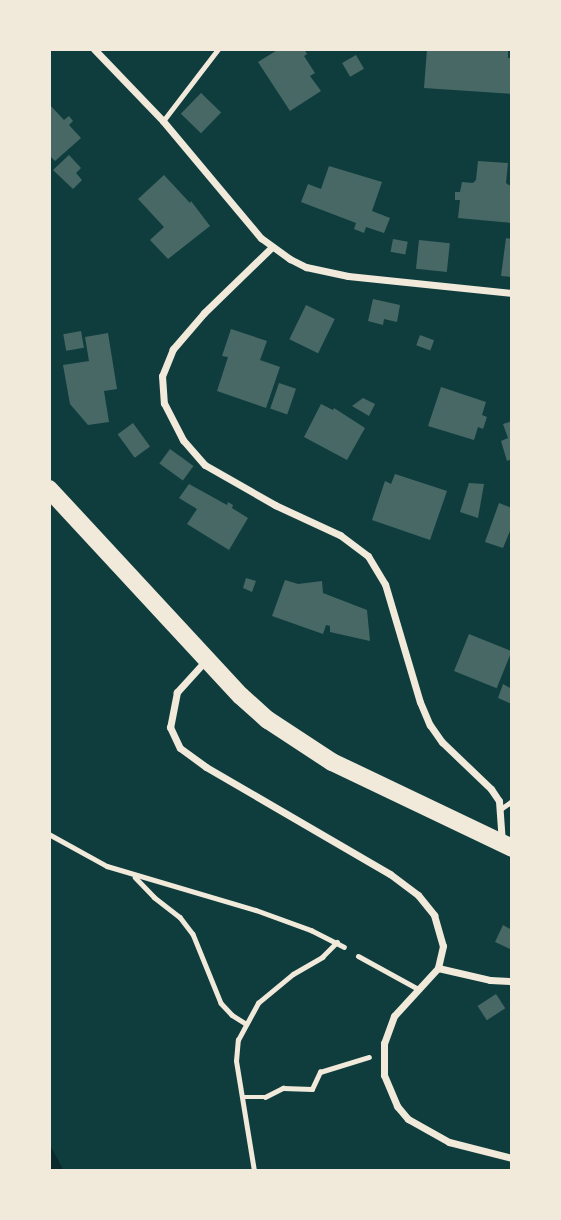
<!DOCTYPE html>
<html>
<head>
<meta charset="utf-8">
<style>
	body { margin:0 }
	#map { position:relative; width:561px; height:1220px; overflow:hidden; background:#0f3d3e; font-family:Raleway,sans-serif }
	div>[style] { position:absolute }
	.water>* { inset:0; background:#0a2a2b }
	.building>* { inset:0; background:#486865; transform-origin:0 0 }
	.path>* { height:4.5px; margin:-2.25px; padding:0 2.25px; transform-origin:2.25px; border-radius:2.25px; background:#f1e9da }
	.service>* { height:5px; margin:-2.5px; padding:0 2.5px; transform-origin:2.5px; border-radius:2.5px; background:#f1e9da }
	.minor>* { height:7px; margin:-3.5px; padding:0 3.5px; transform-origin:3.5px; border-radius:3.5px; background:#f1e9da }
	.primary>* { height:18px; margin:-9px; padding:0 9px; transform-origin:9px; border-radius:9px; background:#f1e9da }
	span { translate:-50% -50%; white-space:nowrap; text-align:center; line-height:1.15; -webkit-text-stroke:5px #f1e9da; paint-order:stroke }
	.frame { position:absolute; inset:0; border:51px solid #f1e9da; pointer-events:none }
</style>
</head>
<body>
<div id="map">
	<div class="water">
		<i style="clip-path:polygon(49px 1143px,64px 1171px,49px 1171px)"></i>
	</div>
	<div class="building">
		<i style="clip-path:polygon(279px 49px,304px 49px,307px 54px,304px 56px,315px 73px,310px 76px,321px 91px,290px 111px,258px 62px)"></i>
		<i style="clip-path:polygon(427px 49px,508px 49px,508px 58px,512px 58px,512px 94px,424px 88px)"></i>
		<i style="left:356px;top:55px;width:16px;height:16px;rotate:60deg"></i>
		<i style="left:201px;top:93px;width:28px;height:29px;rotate:44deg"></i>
		<i style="clip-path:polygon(49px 104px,64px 120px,69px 116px,73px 121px,69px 125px,81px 138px,55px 161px,49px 155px)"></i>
		<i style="clip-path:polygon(69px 155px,81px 168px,76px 173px,82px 180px,73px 189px,53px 170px)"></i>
		<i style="clip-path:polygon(478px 161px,508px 163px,506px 183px,512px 187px,512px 223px,458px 218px,460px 200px,455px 200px,455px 192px,460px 192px,462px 182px,473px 183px,476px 180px)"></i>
		<i style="clip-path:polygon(329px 166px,382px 182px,372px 211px,390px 218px,384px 233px,366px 227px,364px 233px,354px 229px,356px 223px,301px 202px,308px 184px,321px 189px)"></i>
		<i style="clip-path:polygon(164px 175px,190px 203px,191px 201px,210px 226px,168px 259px,150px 240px,164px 227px,138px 199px)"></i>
		<i style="clip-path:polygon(506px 238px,512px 239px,512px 277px,501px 276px)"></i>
		<i style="left:393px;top:239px;width:15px;height:13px;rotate:11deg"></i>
		<i style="left:419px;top:240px;width:31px;height:29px;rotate:6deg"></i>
		<i style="clip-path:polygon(373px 299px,400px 305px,397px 322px,384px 319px,383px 325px,368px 321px)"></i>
		<i style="left:306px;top:305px;width:32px;height:38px;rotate:26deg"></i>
		<i style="clip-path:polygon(231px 329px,267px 341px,260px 360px,280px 367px,266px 408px,217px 391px,228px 357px,222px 356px)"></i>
		<i style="left:81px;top:331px;width:17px;height:18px;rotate:80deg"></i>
		<i style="clip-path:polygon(108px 333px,117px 389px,104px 391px,109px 422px,88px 425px,70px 404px,63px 365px,89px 361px,85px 337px)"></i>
		<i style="left:420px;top:335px;width:15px;height:11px;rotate:20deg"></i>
		<i style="left:279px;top:383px;width:18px;height:27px;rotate:19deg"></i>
		<i style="clip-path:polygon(441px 387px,486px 402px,482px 415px,487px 417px,483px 429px,478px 427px,474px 440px,428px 426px)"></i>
		<i style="clip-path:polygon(363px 398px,375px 404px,369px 416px,352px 406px)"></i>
		<i style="clip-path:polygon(321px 404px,333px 410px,334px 408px,365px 428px,347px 460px,304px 437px)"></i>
		<i style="clip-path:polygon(512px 421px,512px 459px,507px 461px,501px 441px,508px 438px,503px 424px)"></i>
		<i style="left:133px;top:423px;width:29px;height:19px;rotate:54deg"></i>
		<i style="left:170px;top:449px;width:29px;height:18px;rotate:36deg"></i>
		<i style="clip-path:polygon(395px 474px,447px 491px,430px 540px,372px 520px,385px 481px,391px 484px)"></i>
		<i style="clip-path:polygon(469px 483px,484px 484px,478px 518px,460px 512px)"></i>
		<i style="clip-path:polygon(189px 484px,227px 505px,228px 502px,233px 505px,232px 508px,248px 518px,229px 550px,187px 524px,197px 509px,179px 498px)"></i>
		<i style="clip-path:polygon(499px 503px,512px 508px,512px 526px,503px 548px,485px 542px)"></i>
		<i style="clip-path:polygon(246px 578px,256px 581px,252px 592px,243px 588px)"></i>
		<i style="clip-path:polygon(285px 580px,298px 584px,322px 581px,323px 593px,367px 610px,370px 641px,330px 632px,330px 626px,326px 625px,323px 634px,272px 616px)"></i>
		<i style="left:469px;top:634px;width:46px;height:40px;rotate:22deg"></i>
		<i style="clip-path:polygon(503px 684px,512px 689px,512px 704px,498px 698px)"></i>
		<i style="clip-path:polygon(503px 925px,512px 930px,512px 950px,495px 942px)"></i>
		<i style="left:496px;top:994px;width:17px;height:22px;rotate:57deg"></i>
	</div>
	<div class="path">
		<i style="left:49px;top:834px;width:66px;rotate:28.9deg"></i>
		<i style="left:107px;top:866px;width:155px;rotate:16.5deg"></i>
		<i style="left:256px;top:910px;width:59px;rotate:20deg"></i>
		<i style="left:311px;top:930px;width:37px;rotate:27deg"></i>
		<i style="left:135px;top:877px;width:28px;rotate:46deg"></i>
		<i style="left:154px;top:897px;width:33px;rotate:38deg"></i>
		<i style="left:180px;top:917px;width:21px;rotate:53deg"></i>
		<i style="left:193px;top:934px;width:74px;rotate:67.9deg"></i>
		<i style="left:221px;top:1003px;width:16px;rotate:47deg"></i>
		<i style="left:232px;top:1015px;width:15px;rotate:32deg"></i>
		<i style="left:243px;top:1097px;width:22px"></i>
		<i style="left:265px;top:1097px;width:20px;rotate:-27deg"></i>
		<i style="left:283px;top:1088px;width:29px;rotate:2deg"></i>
		<i style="left:312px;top:1089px;width:19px;rotate:-65deg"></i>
		<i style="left:320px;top:1072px;width:51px;rotate:-17deg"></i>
		<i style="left:254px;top:1171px;width:111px;rotate:-99.3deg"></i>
		<i style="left:236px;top:1061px;width:21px;rotate:-85deg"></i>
		<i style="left:238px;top:1040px;width:42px;rotate:-61.6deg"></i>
		<i style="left:258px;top:1003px;width:45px;rotate:-39.6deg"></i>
		<i style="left:293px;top:974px;width:34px;rotate:-30deg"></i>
		<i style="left:322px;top:957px;width:21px;rotate:-45deg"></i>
	</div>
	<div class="service">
		<i style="left:163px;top:121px;width:91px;rotate:-52.6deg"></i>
		<i style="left:502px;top:808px;width:12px;rotate:-35deg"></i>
		<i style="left:358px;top:956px;width:68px;rotate:28.8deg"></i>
	</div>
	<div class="minor">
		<i style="left:94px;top:49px;width:100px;rotate:46.2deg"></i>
		<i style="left:163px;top:121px;width:153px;rotate:50.1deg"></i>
		<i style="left:261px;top:238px;width:36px;rotate:36deg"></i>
		<i style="left:290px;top:259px;width:18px;rotate:27deg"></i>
		<i style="left:306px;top:267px;width:43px;rotate:12.1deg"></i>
		<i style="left:348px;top:276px;width:165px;rotate:5.9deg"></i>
		<i style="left:272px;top:247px;width:95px;rotate:135.9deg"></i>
		<i style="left:204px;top:313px;width:48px;rotate:130.7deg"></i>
		<i style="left:173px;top:349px;width:29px;rotate:112deg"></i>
		<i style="left:162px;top:376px;width:27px;rotate:86deg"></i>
		<i style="left:164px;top:403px;width:42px;rotate:62.8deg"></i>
		<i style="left:183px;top:440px;width:33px;rotate:49deg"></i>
		<i style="left:205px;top:465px;width:81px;rotate:29.7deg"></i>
		<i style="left:275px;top:505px;width:72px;rotate:24.8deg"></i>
		<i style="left:340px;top:535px;width:35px;rotate:37deg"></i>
		<i style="left:368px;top:556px;width:33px;rotate:59deg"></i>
		<i style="left:385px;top:584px;width:123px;rotate:73.5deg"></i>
		<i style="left:420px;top:702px;width:25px;rotate:67deg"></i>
		<i style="left:430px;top:725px;width:21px;rotate:55deg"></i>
		<i style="left:442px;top:742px;width:68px;rotate:43.8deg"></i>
		<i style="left:491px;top:789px;width:14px;rotate:56deg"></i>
		<i style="left:499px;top:801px;width:42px;rotate:85.9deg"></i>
		<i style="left:207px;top:659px;width:45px;rotate:132.3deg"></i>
		<i style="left:177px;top:692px;width:36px;rotate:101deg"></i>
		<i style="left:170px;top:727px;width:23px;rotate:65deg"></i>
		<i style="left:180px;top:748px;width:32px;rotate:36deg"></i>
		<i style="left:206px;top:767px;width:213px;rotate:30.2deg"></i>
		<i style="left:390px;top:874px;width:35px;rotate:37deg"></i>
		<i style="left:418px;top:895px;width:26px;rotate:51deg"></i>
		<i style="left:434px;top:915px;width:32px;rotate:74deg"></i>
		<i style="left:443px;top:946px;width:23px;rotate:103deg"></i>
		<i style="left:438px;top:968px;width:65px;rotate:132.5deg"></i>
		<i style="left:394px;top:1016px;width:29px;rotate:110deg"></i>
		<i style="left:384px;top:1043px;width:32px;rotate:90deg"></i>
		<i style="left:384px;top:1075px;width:34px;rotate:67deg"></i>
		<i style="left:397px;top:1106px;width:17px;rotate:50deg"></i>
		<i style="left:408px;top:1119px;width:47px;rotate:29.3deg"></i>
		<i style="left:449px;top:1142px;width:65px;rotate:14.3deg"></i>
		<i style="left:438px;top:968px;width:53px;rotate:13deg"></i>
		<i style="left:490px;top:980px;width:22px;rotate:3deg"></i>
	</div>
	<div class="primary">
		<i style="left:49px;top:489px;width:282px;rotate:47.2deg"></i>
		<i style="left:241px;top:696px;width:36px;rotate:42deg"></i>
		<i style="left:268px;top:720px;width:77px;rotate:33.3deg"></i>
		<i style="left:332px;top:762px;width:199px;rotate:25.5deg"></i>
	</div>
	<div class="frame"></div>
</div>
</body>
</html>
